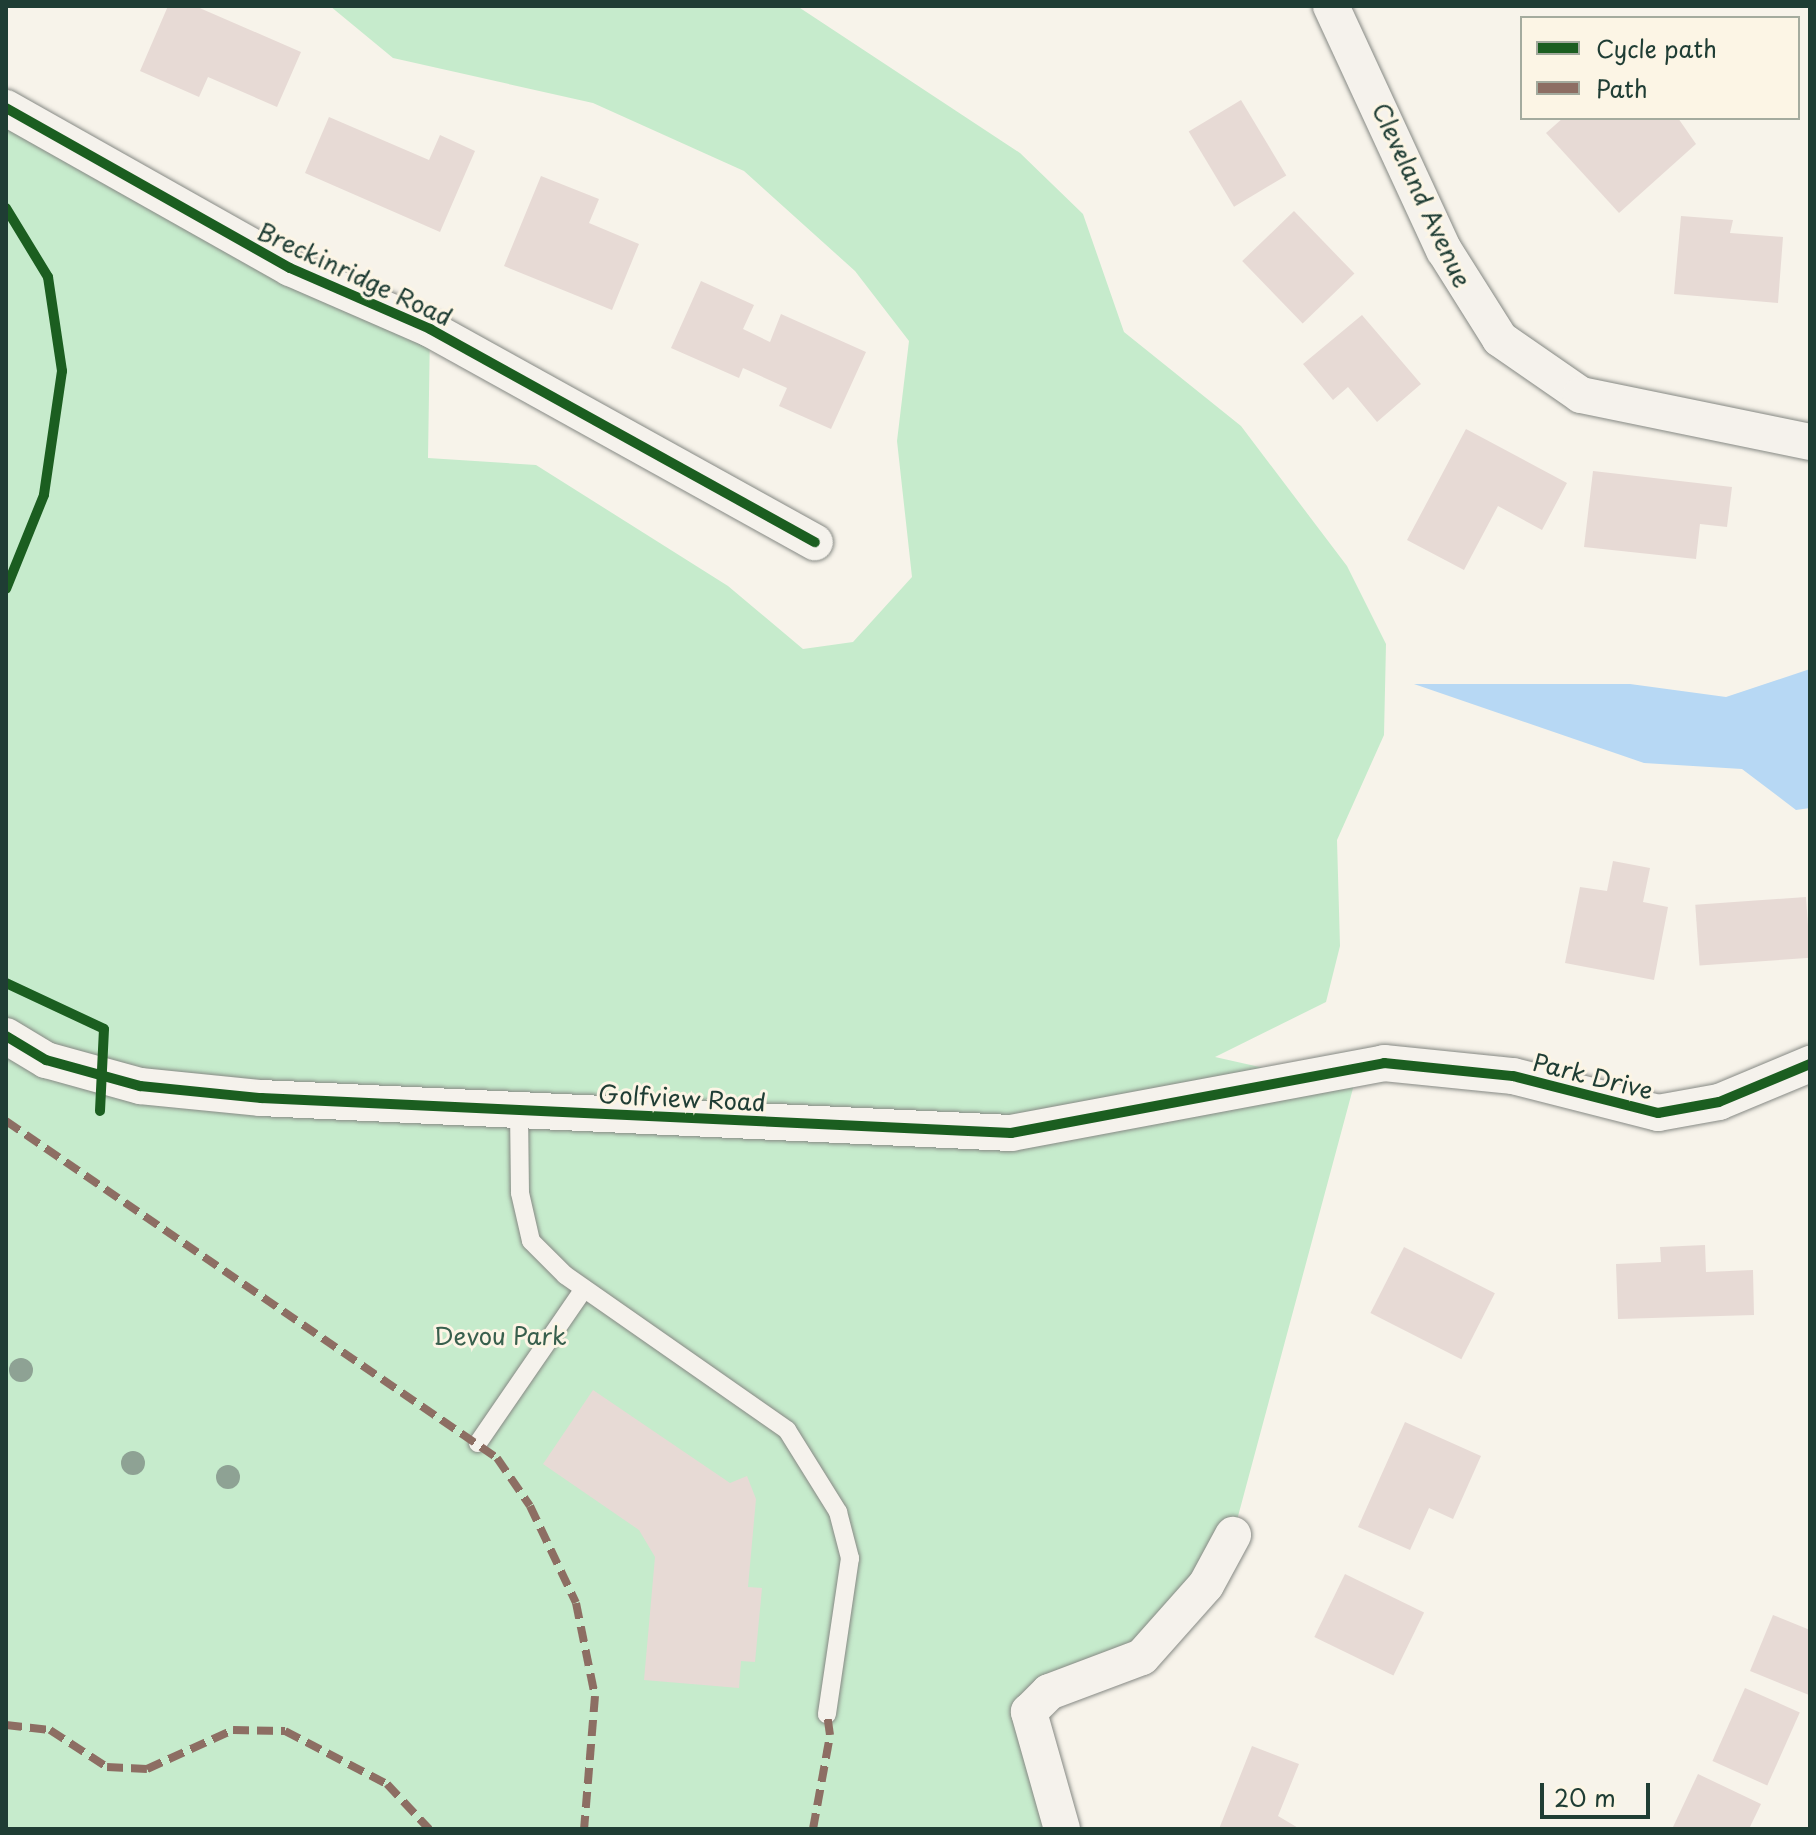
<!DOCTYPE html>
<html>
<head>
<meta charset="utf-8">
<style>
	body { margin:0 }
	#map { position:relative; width:1816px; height:1835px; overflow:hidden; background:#f7f3ea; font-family:"Playpen Sans",sans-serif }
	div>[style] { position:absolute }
	.green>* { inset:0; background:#c6ebcc }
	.water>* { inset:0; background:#b7d8f4 }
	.building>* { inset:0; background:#e7dad5; transform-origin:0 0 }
	.roads { filter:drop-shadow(0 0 2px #868984) drop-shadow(0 0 2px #868984) }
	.lane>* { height:18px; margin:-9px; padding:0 9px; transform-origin:9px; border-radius:9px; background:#f5f2ec }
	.street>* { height:36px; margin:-18px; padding:0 18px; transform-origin:18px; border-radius:18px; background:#f5f2ec }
	.quiet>* { height:8px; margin-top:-4px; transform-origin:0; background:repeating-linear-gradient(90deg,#8d6e63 0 16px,transparent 0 24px) }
	.cycleway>* { height:10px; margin:-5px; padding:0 5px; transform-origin:5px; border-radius:5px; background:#1b5e20 }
	.trees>* { width:24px; height:24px; margin:-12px; border-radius:50%; background:#8ea294 }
	span { translate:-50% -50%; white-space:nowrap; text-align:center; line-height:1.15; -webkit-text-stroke:6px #fcf5e5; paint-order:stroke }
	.street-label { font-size:24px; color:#1f3d34 }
	.park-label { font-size:24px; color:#385f4d }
	.frame { position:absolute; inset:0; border:8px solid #1f3d34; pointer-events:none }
	.legend { position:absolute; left:1520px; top:16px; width:280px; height:104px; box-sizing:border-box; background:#fcf5e5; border:2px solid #a4ab9e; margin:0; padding:10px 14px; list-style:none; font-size:24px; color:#1f3d34 }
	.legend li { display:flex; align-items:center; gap:16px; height:40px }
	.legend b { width:40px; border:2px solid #a4ab9e }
	.scale { position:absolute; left:1540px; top:1783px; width:110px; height:36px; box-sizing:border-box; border:4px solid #1f3d34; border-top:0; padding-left:10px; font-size:24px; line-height:28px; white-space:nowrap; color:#1f3d34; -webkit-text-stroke:6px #fcf5e5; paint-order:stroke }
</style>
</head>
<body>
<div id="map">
	<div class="green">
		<i style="clip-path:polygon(330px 6px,797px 6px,1020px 153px,1083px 214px,1124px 332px,1241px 426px,1347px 566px,1386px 644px,1384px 735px,1337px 840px,1340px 946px,1326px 1002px,1215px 1057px,1295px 1075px,1359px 1066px,1233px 1535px,1167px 1634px,1029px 1712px,1062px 1829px,6px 1829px,6px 108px,430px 329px,428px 458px,536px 465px,728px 586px,803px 649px,853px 642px,912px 577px,897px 441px,909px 341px,855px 271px,744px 171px,593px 103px,393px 58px)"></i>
	</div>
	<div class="water">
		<i style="clip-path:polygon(1810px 669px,1810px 808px,1796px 810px,1742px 769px,1644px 763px,1414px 684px,1630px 684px,1726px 697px)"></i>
	</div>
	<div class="building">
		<i style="clip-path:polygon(168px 6px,195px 6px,301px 52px,277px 107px,208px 77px,199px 97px,140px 71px)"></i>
		<i style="left:1241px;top:100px;width:88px;height:61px;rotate:59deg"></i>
		<i style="clip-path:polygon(329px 117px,429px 160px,440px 135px,475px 151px,440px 232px,305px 173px)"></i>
		<i style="clip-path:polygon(1563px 118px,1678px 118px,1696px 144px,1619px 213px,1546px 133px)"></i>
		<i style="clip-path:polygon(541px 176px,599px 199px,589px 223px,639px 244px,612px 310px,504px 266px)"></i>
		<i style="left:1294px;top:211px;width:87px;height:72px;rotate:46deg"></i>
		<i style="clip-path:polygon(1681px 216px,1733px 220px,1730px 233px,1783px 237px,1778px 303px,1674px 294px)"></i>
		<i style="clip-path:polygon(701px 281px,754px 305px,743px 329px,770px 342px,781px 314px,866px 352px,831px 429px,779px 406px,787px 388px,743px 368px,739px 378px,671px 348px)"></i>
		<i style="clip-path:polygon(1362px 315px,1421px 384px,1377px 422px,1348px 387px,1333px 400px,1303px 364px)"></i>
		<i style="clip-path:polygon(1466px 429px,1567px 483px,1542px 530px,1498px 506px,1464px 570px,1407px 540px)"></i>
		<i style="clip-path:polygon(1593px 471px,1732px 487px,1727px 527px,1700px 524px,1696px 559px,1584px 547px)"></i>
		<i style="clip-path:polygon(1613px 861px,1650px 868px,1643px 902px,1668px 907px,1654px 980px,1565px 963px,1580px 887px,1607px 891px)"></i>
		<i style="left:1806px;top:897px;width:61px;height:111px;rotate:86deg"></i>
		<i style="clip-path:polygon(1705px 1245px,1706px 1272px,1753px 1270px,1754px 1315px,1618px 1319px,1616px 1264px,1661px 1262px,1660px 1247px)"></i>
		<i style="left:1404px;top:1247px;width:102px;height:74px;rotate:27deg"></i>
		<i style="clip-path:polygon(593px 1390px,730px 1483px,747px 1476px,756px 1499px,748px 1587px,762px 1588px,755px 1662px,741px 1661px,739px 1688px,644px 1680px,655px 1557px,639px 1530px,543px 1464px)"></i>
		<i style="clip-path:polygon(1405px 1422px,1481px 1456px,1453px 1519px,1429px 1508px,1410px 1550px,1358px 1527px)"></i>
		<i style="left:1345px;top:1574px;width:88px;height:70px;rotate:26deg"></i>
		<i style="clip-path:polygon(1773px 1615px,1810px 1630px,1809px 1695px,1750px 1671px)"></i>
		<i style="left:1745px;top:1688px;width:60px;height:80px;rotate:24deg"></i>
		<i style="clip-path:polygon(1252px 1746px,1299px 1764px,1278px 1816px,1300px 1829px,1219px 1829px)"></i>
		<i style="clip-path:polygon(1698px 1774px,1761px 1804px,1749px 1829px,1673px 1827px)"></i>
	</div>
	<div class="roads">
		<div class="lane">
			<i style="left:519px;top:1111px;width:82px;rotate:89.3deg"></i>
			<i style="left:520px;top:1193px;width:49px;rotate:77.1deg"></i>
			<i style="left:531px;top:1241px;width:48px;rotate:45deg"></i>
			<i style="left:565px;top:1275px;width:271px;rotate:34.9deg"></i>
			<i style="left:787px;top:1430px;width:97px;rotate:58.1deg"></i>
			<i style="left:838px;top:1512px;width:48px;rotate:75.4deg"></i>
			<i style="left:850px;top:1558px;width:158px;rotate:98.4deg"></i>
			<i style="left:478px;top:1443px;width:187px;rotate:-55.5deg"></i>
		</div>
		<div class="street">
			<i style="left:1331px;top:6px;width:269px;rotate:65.2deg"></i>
			<i style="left:1444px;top:250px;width:105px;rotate:57.8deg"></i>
			<i style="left:1500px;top:339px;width:98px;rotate:34.7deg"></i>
			<i style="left:1581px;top:395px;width:234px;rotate:11.6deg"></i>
			<i style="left:6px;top:108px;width:326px;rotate:29.4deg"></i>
			<i style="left:290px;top:268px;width:153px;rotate:23.5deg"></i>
			<i style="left:430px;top:329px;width:440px;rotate:29deg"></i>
			<i style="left:6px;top:1036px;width:47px;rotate:31deg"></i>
			<i style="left:46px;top:1060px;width:98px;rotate:15.5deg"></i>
			<i style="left:140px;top:1086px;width:122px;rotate:5.7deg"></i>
			<i style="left:261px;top:1098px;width:751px;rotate:2.67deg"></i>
			<i style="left:1011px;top:1133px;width:380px;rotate:-10.6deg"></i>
			<i style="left:1384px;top:1063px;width:130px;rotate:5.8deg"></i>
			<i style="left:1513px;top:1076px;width:150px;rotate:14.3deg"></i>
			<i style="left:1658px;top:1113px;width:62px;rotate:-10.2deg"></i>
			<i style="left:1719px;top:1102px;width:99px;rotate:-22.7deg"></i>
			<i style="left:1062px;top:1829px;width:122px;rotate:-105.8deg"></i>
			<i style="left:1029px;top:1712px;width:28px;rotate:-45deg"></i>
			<i style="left:1049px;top:1692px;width:99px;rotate:-20.6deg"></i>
			<i style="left:1142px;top:1657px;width:96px;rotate:-48.4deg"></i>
			<i style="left:1206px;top:1585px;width:57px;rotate:-61.6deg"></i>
		</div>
	</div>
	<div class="quiet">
		<i style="left:6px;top:1121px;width:596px;rotate:34.46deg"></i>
		<i style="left:497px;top:1458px;width:58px;rotate:55.5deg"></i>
		<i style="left:530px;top:1506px;width:107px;rotate:64.6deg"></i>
		<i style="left:576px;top:1603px;width:95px;rotate:78.5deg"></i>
		<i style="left:595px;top:1696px;width:133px;rotate:94.7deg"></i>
		<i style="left:6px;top:1725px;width:44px;rotate:6.5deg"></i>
		<i style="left:50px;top:1730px;width:68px;rotate:33deg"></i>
		<i style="left:107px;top:1767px;width:40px;rotate:2.9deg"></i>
		<i style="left:147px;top:1769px;width:94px;rotate:-24.4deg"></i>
		<i style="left:233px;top:1730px;width:52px;rotate:1.1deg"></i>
		<i style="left:285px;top:1731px;width:115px;rotate:27.5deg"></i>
		<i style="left:387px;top:1784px;width:62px;rotate:47deg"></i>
		<i style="left:813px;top:1829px;width:96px;rotate:-79.7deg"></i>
		<i style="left:830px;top:1735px;width:21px;rotate:-98deg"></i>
	</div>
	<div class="cycleway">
		<i style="left:6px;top:108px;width:326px;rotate:29.4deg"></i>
		<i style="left:290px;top:268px;width:153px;rotate:23.5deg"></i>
		<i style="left:430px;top:329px;width:440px;rotate:29deg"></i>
		<i style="left:6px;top:208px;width:81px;rotate:58.7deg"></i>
		<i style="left:48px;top:277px;width:95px;rotate:81.5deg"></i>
		<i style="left:62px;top:371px;width:125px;rotate:98.3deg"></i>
		<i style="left:44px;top:495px;width:101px;rotate:112deg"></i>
		<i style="left:6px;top:983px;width:108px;rotate:25.1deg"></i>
		<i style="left:104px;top:1029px;width:82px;rotate:92.8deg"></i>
		<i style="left:6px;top:1036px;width:47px;rotate:31deg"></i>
		<i style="left:46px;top:1060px;width:98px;rotate:15.5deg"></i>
		<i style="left:140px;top:1086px;width:122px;rotate:5.7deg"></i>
		<i style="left:261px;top:1098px;width:751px;rotate:2.67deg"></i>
		<i style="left:1011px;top:1133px;width:380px;rotate:-10.6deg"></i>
		<i style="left:1384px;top:1063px;width:130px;rotate:5.8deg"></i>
		<i style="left:1513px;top:1076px;width:150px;rotate:14.3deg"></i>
		<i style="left:1658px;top:1113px;width:62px;rotate:-10.2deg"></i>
		<i style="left:1719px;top:1102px;width:99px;rotate:-22.7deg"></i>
	</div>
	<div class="trees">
		<i style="left:21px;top:1370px"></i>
		<i style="left:133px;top:1463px"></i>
		<i style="left:228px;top:1477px"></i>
	</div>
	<div class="street-label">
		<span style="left:1422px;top:195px;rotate:65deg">Cleveland Avenue</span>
		<span style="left:355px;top:274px;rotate:25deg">Breckinridge Road</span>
		<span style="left:1593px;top:1076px;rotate:14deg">Park Drive</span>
		<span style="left:682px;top:1098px;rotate:3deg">Golfview Road</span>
	</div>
	<div class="park-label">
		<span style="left:500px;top:1336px">Devou Park</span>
	</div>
	<div class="frame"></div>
	<ul class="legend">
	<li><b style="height:10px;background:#1b5e20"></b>Cycle path</li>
	<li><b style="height:10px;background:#8d6e63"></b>Path</li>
	</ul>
	<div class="scale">20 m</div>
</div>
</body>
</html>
